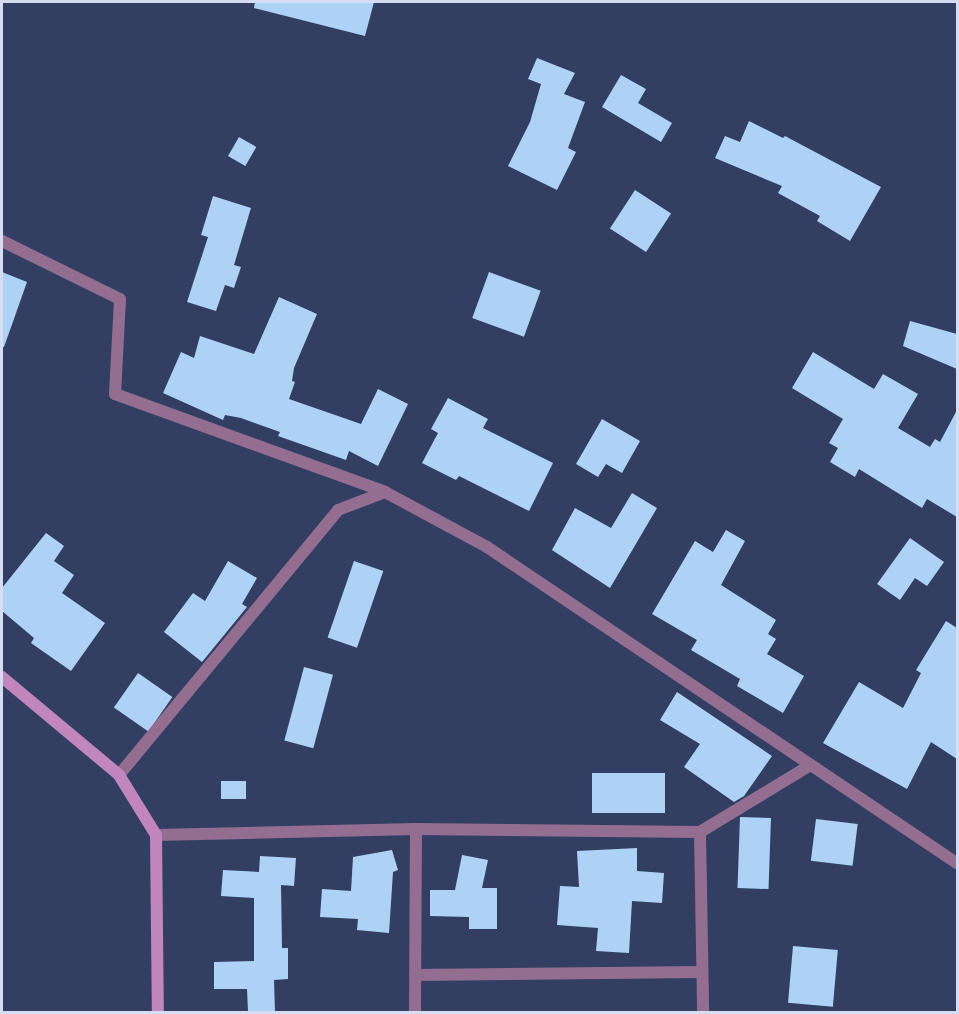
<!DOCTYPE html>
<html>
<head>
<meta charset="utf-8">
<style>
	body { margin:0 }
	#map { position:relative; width:959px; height:1014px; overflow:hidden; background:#323f62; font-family:"PT Sans",sans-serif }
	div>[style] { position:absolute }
	.building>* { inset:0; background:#aed2f6; transform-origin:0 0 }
	.minor>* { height:12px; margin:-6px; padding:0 6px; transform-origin:6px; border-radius:6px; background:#936e91 }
	.secondary>* { height:12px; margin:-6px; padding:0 6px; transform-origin:6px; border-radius:6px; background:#c186be }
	span { translate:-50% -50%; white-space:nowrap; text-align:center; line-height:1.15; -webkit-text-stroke:6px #212737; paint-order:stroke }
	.frame { position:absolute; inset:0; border:3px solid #d5ddf3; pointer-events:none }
</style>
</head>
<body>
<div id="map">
	<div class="building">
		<i style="clip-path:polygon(255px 2px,374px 2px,365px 36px,254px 8px)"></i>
		<i style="clip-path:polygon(537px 58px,575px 73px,564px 94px,585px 102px,568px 148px,576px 152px,557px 190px,508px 166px,530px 122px,541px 84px,528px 79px)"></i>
		<i style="clip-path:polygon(621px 75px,646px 89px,638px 103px,672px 123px,661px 142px,602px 107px)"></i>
		<i style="clip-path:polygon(749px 121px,783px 138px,785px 136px,881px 187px,850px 241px,817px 221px,820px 216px,778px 193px,782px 186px,715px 158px,725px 136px,740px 142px)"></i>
		<i style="left:239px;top:137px;width:20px;height:22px;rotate:30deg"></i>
		<i style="left:635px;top:190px;width:43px;height:46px;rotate:33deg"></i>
		<i style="clip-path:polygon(213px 196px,251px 208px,234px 265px,241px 267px,234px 288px,225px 285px,216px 311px,187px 302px,208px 237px,201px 235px)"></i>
		<i style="clip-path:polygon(2px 272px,27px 282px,4px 347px,2px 346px)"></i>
		<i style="left:489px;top:272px;width:55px;height:49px;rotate:20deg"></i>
		<i style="clip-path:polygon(279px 297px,317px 314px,294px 368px,292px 381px,295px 382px,289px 399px,361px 424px,378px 389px,408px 404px,378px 466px,349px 451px,346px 460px,278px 436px,280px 432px,241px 418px,225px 415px,223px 420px,163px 393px,181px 352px,194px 358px,200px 336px,254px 354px)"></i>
		<i style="clip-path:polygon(910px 321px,957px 334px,957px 369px,903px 346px)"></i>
		<i style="clip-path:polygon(813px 352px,874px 389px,883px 374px,918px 394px,898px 428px,930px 447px,935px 439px,940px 442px,957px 410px,957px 517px,927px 499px,922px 508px,859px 469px,855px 477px,830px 462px,838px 448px,829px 443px,843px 419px,792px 388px)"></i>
		<i style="clip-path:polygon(448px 398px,488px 419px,483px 428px,553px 463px,529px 511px,459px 476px,456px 480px,422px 463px,438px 433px,431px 429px)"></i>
		<i style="clip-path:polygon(602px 419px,640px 441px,622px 473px,606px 464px,598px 477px,576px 464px)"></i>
		<i style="clip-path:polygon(632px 493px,657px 508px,610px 588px,552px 550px,575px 508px,611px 528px)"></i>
		<i style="clip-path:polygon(726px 530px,745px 541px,721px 585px,776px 620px,768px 634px,776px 639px,767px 654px,804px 676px,783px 713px,737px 686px,740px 679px,691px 650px,697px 640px,652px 614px,695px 541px,713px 552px)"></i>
		<i style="clip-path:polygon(46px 533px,64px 546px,54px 561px,74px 575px,62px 593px,105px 623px,71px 671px,31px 643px,34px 638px,2px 611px,2px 588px)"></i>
		<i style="clip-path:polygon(910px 538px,944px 562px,927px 586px,915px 578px,900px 600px,877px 584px)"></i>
		<i style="clip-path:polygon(228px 561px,257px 578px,242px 604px,247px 607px,202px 662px,164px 632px,193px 593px,205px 601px)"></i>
		<i style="left:354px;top:561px;width:31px;height:81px;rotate:19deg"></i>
		<i style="clip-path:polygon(946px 621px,957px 628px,957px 759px,931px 742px,907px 789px,823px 743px,859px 682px,903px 708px,921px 673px,916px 670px)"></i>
		<i style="left:304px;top:667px;width:30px;height:76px;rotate:15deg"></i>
		<i style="left:138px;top:673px;width:42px;height:42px;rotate:35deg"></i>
		<i style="clip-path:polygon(677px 692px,772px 756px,744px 796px,734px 802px,684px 767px,700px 744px,660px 720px)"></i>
		<i style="left:665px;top:773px;width:40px;height:73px;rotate:90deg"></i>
		<i style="left:221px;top:781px;width:25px;height:18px"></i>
		<i style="left:740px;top:817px;width:31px;height:71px;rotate:2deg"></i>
		<i style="left:816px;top:819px;width:42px;height:42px;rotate:7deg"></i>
		<i style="clip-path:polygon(637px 848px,637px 871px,664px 873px,662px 903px,632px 901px,629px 953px,596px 951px,598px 928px,557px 925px,560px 886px,579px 887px,577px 851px)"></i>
		<i style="clip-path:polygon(392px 850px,398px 870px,393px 872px,389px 933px,357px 930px,358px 919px,320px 917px,322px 889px,351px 891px,353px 857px)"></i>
		<i style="clip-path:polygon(462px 855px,488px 860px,482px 888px,497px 888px,497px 929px,469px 929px,469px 917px,430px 916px,430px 890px,455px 890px)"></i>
		<i style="clip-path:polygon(260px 856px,296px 858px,294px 886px,281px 885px,282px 948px,288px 948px,288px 979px,274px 980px,275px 1012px,248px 1012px,247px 989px,214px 989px,214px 962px,254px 961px,254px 898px,221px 896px,223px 870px,259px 872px)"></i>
		<i style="left:793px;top:946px;width:45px;height:57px;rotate:5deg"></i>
	</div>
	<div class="minor">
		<i style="left:2px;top:241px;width:131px;rotate:26.2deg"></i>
		<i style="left:120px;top:299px;width:95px;rotate:93deg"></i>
		<i style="left:115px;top:394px;width:287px;rotate:19.9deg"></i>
		<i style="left:385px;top:492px;width:116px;rotate:28.3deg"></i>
		<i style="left:487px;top:547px;width:568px;rotate:33.94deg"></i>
		<i style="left:119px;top:775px;width:344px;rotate:-50.4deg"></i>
		<i style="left:338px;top:510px;width:50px;rotate:-21deg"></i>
		<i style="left:700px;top:832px;width:180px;rotate:89deg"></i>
		<i style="left:156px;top:835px;width:260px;rotate:-1.3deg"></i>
		<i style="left:416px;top:829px;width:284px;rotate:0.6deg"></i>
		<i style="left:700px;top:832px;width:127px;rotate:-31.2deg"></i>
		<i style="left:415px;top:975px;width:287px;rotate:-0.6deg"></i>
		<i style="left:415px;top:1012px;width:183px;rotate:-89.7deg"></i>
	</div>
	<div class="secondary">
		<i style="left:2px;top:677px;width:153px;rotate:39.9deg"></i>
		<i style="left:119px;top:775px;width:70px;rotate:58.3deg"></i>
		<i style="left:156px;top:835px;width:177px;rotate:89.4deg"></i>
	</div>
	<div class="frame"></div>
</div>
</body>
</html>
